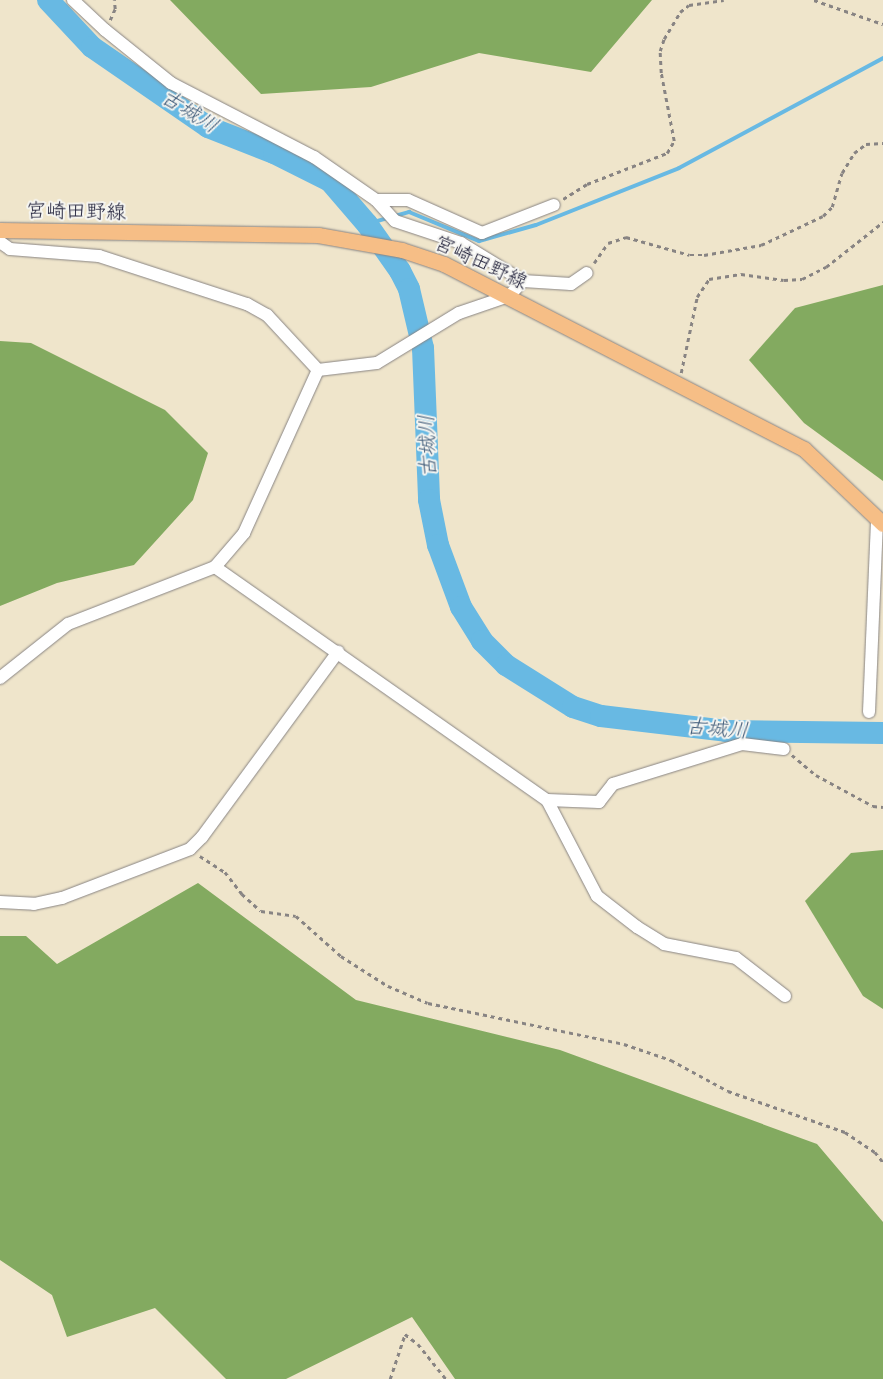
<!DOCTYPE html>
<html>
<head>
<meta charset="utf-8">
<style>
	body { margin:0 }
	#map { position:relative; width:883px; height:1379px; overflow:hidden; background:#efe5cb; font-family:Caveat,"Klee One",sans-serif }
	div>[style] { position:absolute }
	.forest>* { inset:0; background:#83aa60 }
	.stream>* { height:4px; margin:-2px; padding:0 2px; transform-origin:2px; border-radius:2px; background:#68b9e3 }
	.river>* { height:22px; margin:-11px; padding:0 11px; transform-origin:11px; border-radius:11px; background:#68b9e3 }
	.path>* { height:2.5px; margin-top:-1.25px; transform-origin:0; background:repeating-linear-gradient(90deg,#888483 0 4px,transparent 0 8px) }
	.roads { filter:drop-shadow(0 0 1px #888483) drop-shadow(0 0 1px #888483) }
	.minor>* { height:12px; margin:-6px; padding:0 6px; transform-origin:6px; border-radius:6px; background:#fff }
	.major>* { height:15px; margin:-7.5px; padding:0 7.5px; transform-origin:7.5px; border-radius:7.5px; background:#f6be86 }
	span { translate:-50% -50%; white-space:nowrap; text-align:center; line-height:1.15; -webkit-text-stroke:4px #f6f6f2; paint-order:stroke }
	.street-label { font-size:20px; color:#22223b }
	.water-label { font-size:21px; color:#3a5776; font-style:italic }
</style>
</head>
<body>
<div id="map">
	<div class="forest">
		<i style="clip-path:polygon(170px 0,652px 0,591px 72px,479px 53px,371px 87px,261px 94px)"></i>
		<i style="clip-path:polygon(883px 285px,883px 481px,804px 423px,749px 360px,795px 308px)"></i>
		<i style="clip-path:polygon(0 341px,31px 343px,165px 410px,208px 453px,193px 500px,134px 565px,57px 583px,0 606px)"></i>
		<i style="clip-path:polygon(883px 850px,883px 1009px,863px 996px,805px 901px,851px 853px)"></i>
		<i style="clip-path:polygon(198px 883px,356px 1000px,560px 1050px,817px 1144px,883px 1222px,883px 1379px,455px 1379px,412px 1317px,286px 1379px,226px 1379px,155px 1308px,67px 1337px,52px 1295px,0 1260px,0 936px,26px 936px,57px 964px)"></i>
	</div>
	<div class="stream">
		<i style="left:395px;top:216px;width:15px;rotate:-16deg"></i>
		<i style="left:409px;top:212px;width:76px;rotate:22.5deg"></i>
		<i style="left:479px;top:241px;width:59px;rotate:-15.7deg"></i>
		<i style="left:536px;top:225px;width:154px;rotate:-21.7deg"></i>
		<i style="left:679px;top:168px;width:232px;rotate:-28.3deg"></i>
		<i style="left:367px;top:224px;width:22px;rotate:-16deg"></i>
	</div>
	<div class="river">
		<i style="left:48px;top:0;width:64px;rotate:46.9deg"></i>
		<i style="left:92px;top:47px;width:141px;rotate:34.6deg"></i>
		<i style="left:208px;top:127px;width:71px;rotate:21.5deg"></i>
		<i style="left:274px;top:153px;width:63px;rotate:26.6deg"></i>
		<i style="left:330px;top:181px;width:57px;rotate:49.3deg"></i>
		<i style="left:367px;top:224px;width:57px;rotate:54.9deg"></i>
		<i style="left:400px;top:271px;width:20px;rotate:63deg"></i>
		<i style="left:409px;top:289px;width:61px;rotate:76.7deg"></i>
		<i style="left:423px;top:348px;width:152px;rotate:87.7deg"></i>
		<i style="left:429px;top:500px;width:46px;rotate:78.7deg"></i>
		<i style="left:438px;top:545px;width:66px;rotate:69.6deg"></i>
		<i style="left:461px;top:607px;width:40px;rotate:58deg"></i>
		<i style="left:482px;top:641px;width:34px;rotate:45deg"></i>
		<i style="left:506px;top:665px;width:79px;rotate:32.1deg"></i>
		<i style="left:573px;top:707px;width:29px;rotate:18deg"></i>
		<i style="left:601px;top:716px;width:126px;rotate:6.8deg"></i>
		<i style="left:726px;top:731px;width:157px;rotate:0.7deg"></i>
	</div>
	<div class="path">
		<i style="left:814px;top:0;width:73px;rotate:19.2deg"></i>
		<i style="left:110px;top:20px;width:12px;rotate:-66deg"></i>
		<i style="left:115px;top:9px;width:9px;rotate:-96deg"></i>
		<i style="left:563px;top:199px;width:28px;rotate:-32deg"></i>
		<i style="left:587px;top:184px;width:86px;rotate:-21.2deg"></i>
		<i style="left:667px;top:153px;width:14px;rotate:-60deg"></i>
		<i style="left:674px;top:141px;width:69px;rotate:-100.8deg"></i>
		<i style="left:661px;top:73px;width:22px;rotate:-93deg"></i>
		<i style="left:660px;top:51px;width:13px;rotate:-72deg"></i>
		<i style="left:664px;top:39px;width:31px;rotate:-59deg"></i>
		<i style="left:680px;top:12px;width:11px;rotate:-38deg"></i>
		<i style="left:689px;top:5px;width:35px;rotate:-8deg"></i>
		<i style="left:594px;top:263px;width:24px;rotate:-55deg"></i>
		<i style="left:608px;top:243px;width:19px;rotate:-18deg"></i>
		<i style="left:626px;top:237px;width:66px;rotate:15.7deg"></i>
		<i style="left:690px;top:255px;width:14px"></i>
		<i style="left:704px;top:255px;width:58px;rotate:-10deg"></i>
		<i style="left:761px;top:245px;width:68px;rotate:-25.1deg"></i>
		<i style="left:823px;top:216px;width:13px;rotate:-45deg"></i>
		<i style="left:832px;top:207px;width:35px;rotate:-74deg"></i>
		<i style="left:842px;top:173px;width:23px;rotate:-59deg"></i>
		<i style="left:854px;top:153px;width:15px;rotate:-37deg"></i>
		<i style="left:866px;top:144px;width:17px;rotate:-3deg"></i>
		<i style="left:681px;top:373px;width:78px;rotate:-78.1deg"></i>
		<i style="left:697px;top:297px;width:22px;rotate:-56deg"></i>
		<i style="left:709px;top:279px;width:32px;rotate:-9deg"></i>
		<i style="left:741px;top:274px;width:43px;rotate:7.9deg"></i>
		<i style="left:784px;top:280px;width:18px;rotate:-3deg"></i>
		<i style="left:802px;top:279px;width:27px;rotate:-27deg"></i>
		<i style="left:826px;top:267px;width:73px;rotate:-38.3deg"></i>
		<i style="left:792px;top:755px;width:31px;rotate:40deg"></i>
		<i style="left:816px;top:775px;width:65px;rotate:28.5deg"></i>
		<i style="left:873px;top:806px;width:10px;rotate:6deg"></i>
		<i style="left:200px;top:856px;width:30px;rotate:33deg"></i>
		<i style="left:225px;top:872px;width:28px;rotate:52deg"></i>
		<i style="left:242px;top:894px;width:25px;rotate:42deg"></i>
		<i style="left:261px;top:911px;width:35px;rotate:8deg"></i>
		<i style="left:296px;top:916px;width:60px;rotate:41.6deg"></i>
		<i style="left:341px;top:956px;width:56px;rotate:32.6deg"></i>
		<i style="left:388px;top:986px;width:43px;rotate:23deg"></i>
		<i style="left:428px;top:1003px;width:200px;rotate:11.8deg"></i>
		<i style="left:624px;top:1044px;width:50px;rotate:18.8deg"></i>
		<i style="left:671px;top:1060px;width:65px;rotate:28.5deg"></i>
		<i style="left:728px;top:1091px;width:124px;rotate:19.3deg"></i>
		<i style="left:845px;top:1132px;width:36px;rotate:34deg"></i>
		<i style="left:875px;top:1152px;width:13px;rotate:51deg"></i>
		<i style="left:390px;top:1379px;width:47px;rotate:-71.6deg"></i>
		<i style="left:405px;top:1334px;width:16px;rotate:38deg"></i>
		<i style="left:418px;top:1344px;width:45px;rotate:51.3deg"></i>
	</div>
	<div class="roads">
		<div class="minor">
			<i style="left:73px;top:0;width:44px;rotate:43.2deg"></i>
			<i style="left:105px;top:30px;width:85px;rotate:38.8deg"></i>
			<i style="left:171px;top:83px;width:161px;rotate:27.4deg"></i>
			<i style="left:314px;top:157px;width:75px;rotate:34.7deg"></i>
			<i style="left:376px;top:200px;width:28px;rotate:48deg"></i>
			<i style="left:395px;top:221px;width:70px;rotate:18.4deg"></i>
			<i style="left:461px;top:243px;width:73px;rotate:31.5deg"></i>
			<i style="left:376px;top:200px;width:32px"></i>
			<i style="left:408px;top:200px;width:81px;rotate:24deg"></i>
			<i style="left:482px;top:233px;width:77px;rotate:-21.3deg"></i>
			<i style="left:0;top:242px;width:12px;rotate:35deg"></i>
			<i style="left:10px;top:249px;width:89px;rotate:4.5deg"></i>
			<i style="left:99px;top:256px;width:156px;rotate:18deg"></i>
			<i style="left:247px;top:304px;width:23px;rotate:29deg"></i>
			<i style="left:267px;top:315px;width:75px;rotate:47.2deg"></i>
			<i style="left:215px;top:567px;width:406px;rotate:35.1deg"></i>
			<i style="left:547px;top:800px;width:108px;rotate:62.5deg"></i>
			<i style="left:597px;top:896px;width:51px;rotate:37.8deg"></i>
			<i style="left:637px;top:927px;width:32px;rotate:32deg"></i>
			<i style="left:664px;top:944px;width:73px;rotate:11deg"></i>
			<i style="left:736px;top:958px;width:62px;rotate:37.8deg"></i>
			<i style="left:0;top:678px;width:87px;rotate:-38.5deg"></i>
			<i style="left:68px;top:624px;width:158px;rotate:-21.2deg"></i>
			<i style="left:215px;top:567px;width:45px;rotate:-49.5deg"></i>
			<i style="left:244px;top:533px;width:179px;rotate:-65.6deg"></i>
			<i style="left:318px;top:370px;width:59px;rotate:-6.8deg"></i>
			<i style="left:377px;top:363px;width:96px;rotate:-31.4deg"></i>
			<i style="left:459px;top:313px;width:53px;rotate:-18.8deg"></i>
			<i style="left:509px;top:296px;width:21px;rotate:-47deg"></i>
			<i style="left:523px;top:281px;width:48px;rotate:3.6deg"></i>
			<i style="left:571px;top:284px;width:19px;rotate:-35deg"></i>
			<i style="left:869px;top:712px;width:192px;rotate:-87.6deg"></i>
			<i style="left:547px;top:800px;width:52px;rotate:2.2deg"></i>
			<i style="left:599px;top:802px;width:23px;rotate:-52deg"></i>
			<i style="left:613px;top:784px;width:135px;rotate:-17.2deg"></i>
			<i style="left:742px;top:744px;width:42px;rotate:6.8deg"></i>
			<i style="left:0;top:902px;width:34px;rotate:3deg"></i>
			<i style="left:34px;top:904px;width:29px;rotate:-12deg"></i>
			<i style="left:62px;top:898px;width:137px;rotate:-20.9deg"></i>
			<i style="left:190px;top:849px;width:17px;rotate:-45deg"></i>
			<i style="left:202px;top:837px;width:230px;rotate:-53.7deg"></i>
		</div>
		<div class="major">
			<i style="left:0;top:230px;width:318px;rotate:0.9deg"></i>
			<i style="left:318px;top:235px;width:85px;rotate:10.1deg"></i>
			<i style="left:402px;top:250px;width:44px;rotate:18.4deg"></i>
			<i style="left:444px;top:264px;width:405px;rotate:27.2deg"></i>
			<i style="left:804px;top:449px;width:109px;rotate:43.5deg"></i>
		</div>
	</div>
	<div class="street-label">
		<span style="left:76px;top:211px;rotate:1deg">宮崎田野線</span>
		<span style="left:481px;top:262px;rotate:25deg">宮崎田野線</span>
	</div>
	<div class="water-label">
		<span style="left:190px;top:111px;rotate:32deg">古城川</span>
		<span style="left:427px;top:446px;rotate:-92deg">古城川</span>
		<span style="left:717px;top:728px;rotate:5deg">古城川</span>
	</div>
</div>
</body>
</html>
